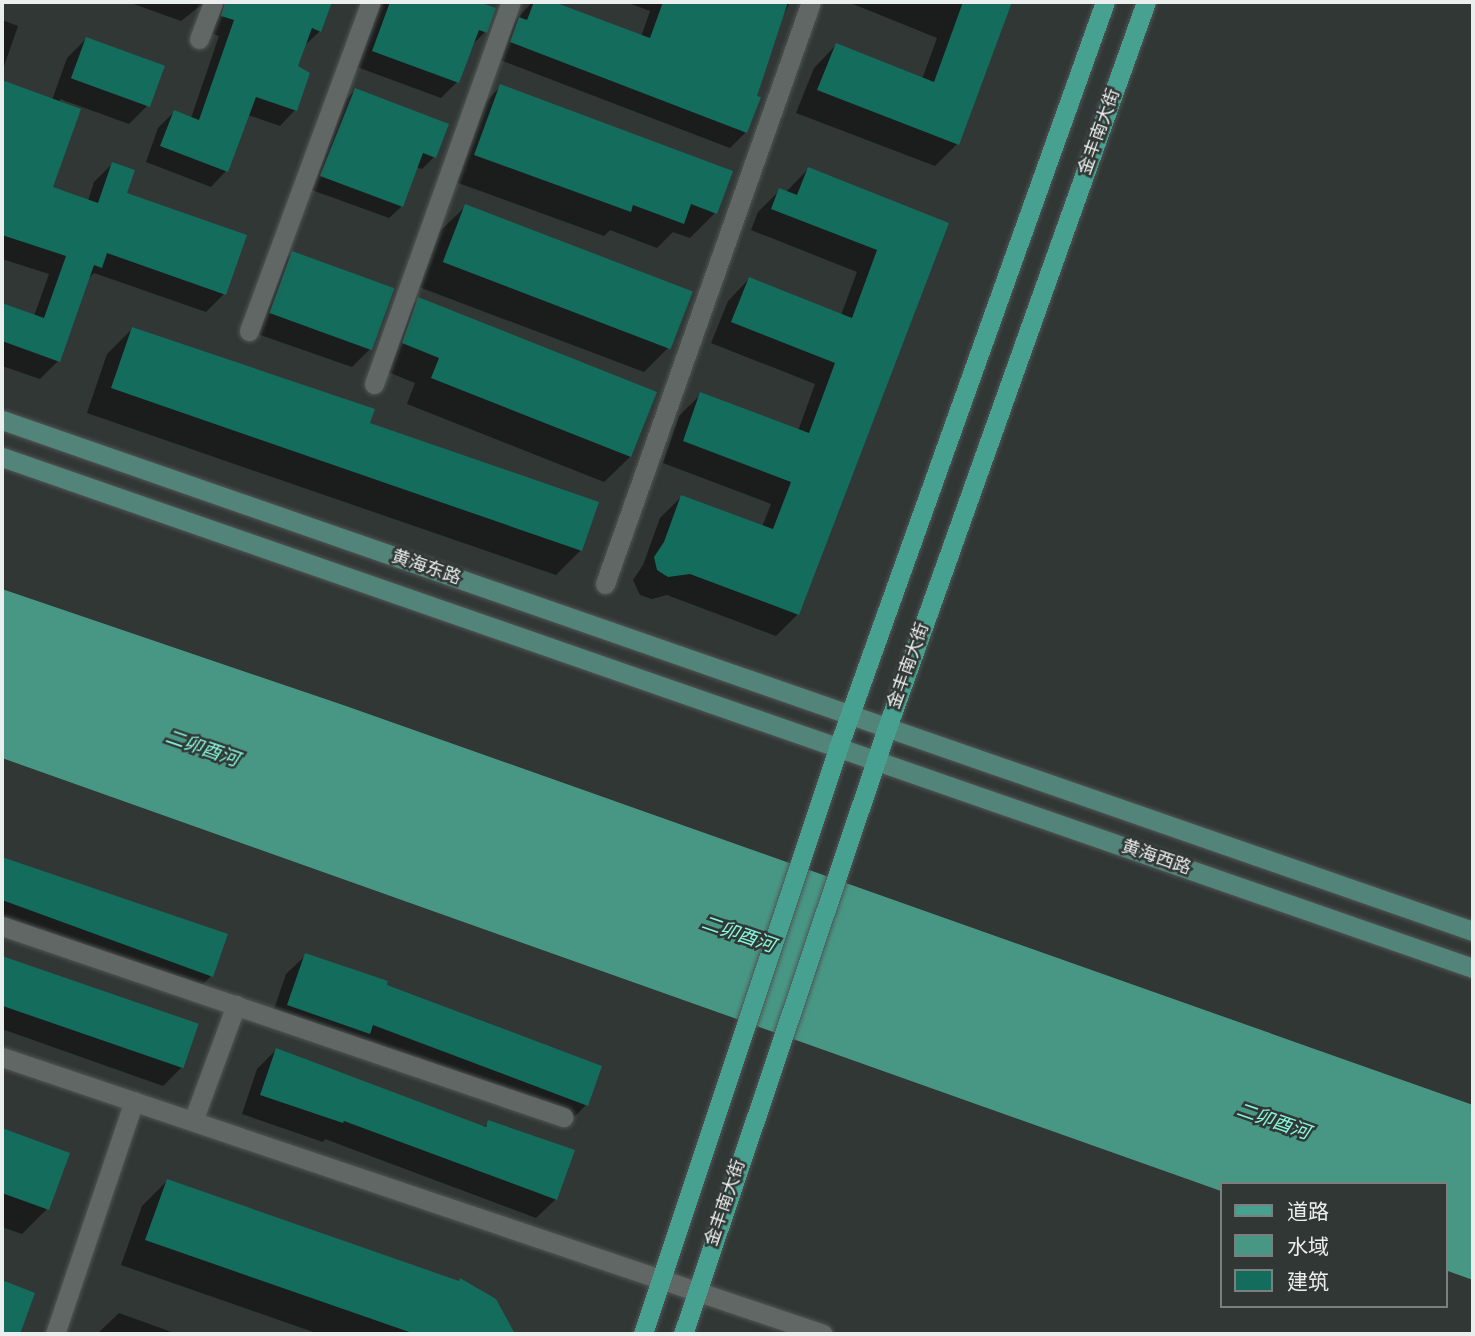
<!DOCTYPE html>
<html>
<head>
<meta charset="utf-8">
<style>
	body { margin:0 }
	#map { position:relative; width:1475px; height:1336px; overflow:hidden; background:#313735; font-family:"Source Sans 3","Noto Sans SC",sans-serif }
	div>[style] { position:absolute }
	.water>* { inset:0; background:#489785 }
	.shadow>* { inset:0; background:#0007 }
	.building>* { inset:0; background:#146c5c; transform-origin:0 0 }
	.roads { filter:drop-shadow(0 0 2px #4f5553) drop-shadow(0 0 2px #4f5553) }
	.minor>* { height:19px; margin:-9.5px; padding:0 9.5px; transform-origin:9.5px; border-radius:9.5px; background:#606765 }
	.tertiary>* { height:19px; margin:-9.5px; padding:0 9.5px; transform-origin:9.5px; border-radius:9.5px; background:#606765 }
	.secondary>* { height:19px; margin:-9.5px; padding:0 9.5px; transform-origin:9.5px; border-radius:9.5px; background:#53847a }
	.primary>* { height:19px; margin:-9.5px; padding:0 9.5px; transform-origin:9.5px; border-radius:9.5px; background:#46a190 }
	span { translate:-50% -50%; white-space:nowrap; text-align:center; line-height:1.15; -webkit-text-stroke:5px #313735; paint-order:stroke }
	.street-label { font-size:18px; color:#eaeeed }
	.water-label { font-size:19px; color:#86f9de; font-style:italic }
	.frame { position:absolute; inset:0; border:4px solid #eaeeed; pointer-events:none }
	.legend { position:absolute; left:1220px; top:1182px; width:228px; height:126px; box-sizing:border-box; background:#313735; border:2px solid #7b807f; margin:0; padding:9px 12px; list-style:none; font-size:21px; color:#eaeeed }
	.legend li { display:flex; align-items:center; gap:14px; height:35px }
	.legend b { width:35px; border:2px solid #7b807f }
</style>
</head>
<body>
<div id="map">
	<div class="water">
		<i style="clip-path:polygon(2px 589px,346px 706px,1473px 1105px,1473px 1280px,1445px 1270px,1445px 1184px,1221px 1184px,1221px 1191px,2px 758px)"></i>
	</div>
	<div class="shadow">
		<i style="clip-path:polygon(128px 2px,308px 2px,327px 9px,320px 31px,303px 47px,296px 67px,295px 110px,280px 126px,248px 115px,226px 171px,211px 187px,146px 162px,158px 128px,174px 112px,191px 118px,219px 36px,206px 31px,207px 11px,200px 6px,181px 21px)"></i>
		<i style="clip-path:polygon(381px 2px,485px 2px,485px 32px,470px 47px,457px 82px,441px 98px,357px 67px)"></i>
		<i style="clip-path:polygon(532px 2px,549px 2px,641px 37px,650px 11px,626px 2px,790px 2px,778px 26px,746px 132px,730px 148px,495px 58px,503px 35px)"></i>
		<i style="clip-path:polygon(848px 2px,1010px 2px,957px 144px,935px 166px,796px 113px,814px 68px,836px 45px,922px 79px,937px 38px)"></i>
		<i style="clip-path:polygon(2px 20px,18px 26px,2px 72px)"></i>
		<i style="clip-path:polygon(86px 39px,148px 105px,129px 124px,60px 99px,50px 188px,88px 201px,94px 182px,112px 164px,125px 194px,224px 294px,206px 312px,94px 273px,87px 280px,58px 361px,40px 379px,2px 366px,2px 305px,34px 316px,49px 274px,2px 259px,2px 82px,52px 100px,67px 58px)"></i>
		<i style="clip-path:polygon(501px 86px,715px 213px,690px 238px,673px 232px,657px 248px,610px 230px,604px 236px,450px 180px,476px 112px)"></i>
		<i style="clip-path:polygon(355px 90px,434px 157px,422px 169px,416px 167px,402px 206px,389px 218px,309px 189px,343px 103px)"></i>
		<i style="clip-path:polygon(808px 169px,947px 224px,798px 614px,776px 636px,667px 595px,652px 599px,640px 595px,633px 580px,643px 565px,660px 518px,681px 497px,762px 527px,771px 504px,663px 463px,679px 416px,701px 394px,798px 431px,815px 384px,711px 343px,728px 301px,749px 279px,841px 315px,857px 272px,751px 230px,758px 212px,780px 190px,786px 192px)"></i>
		<i style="clip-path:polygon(466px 206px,669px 347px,644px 372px,419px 287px,440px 231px)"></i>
		<i style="clip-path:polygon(292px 253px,371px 348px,352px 367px,252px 332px,273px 272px)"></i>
		<i style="clip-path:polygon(419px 299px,655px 393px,630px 457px,604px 482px,407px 404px,415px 383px,378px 368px,394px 324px)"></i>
		<i style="clip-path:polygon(132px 329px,368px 424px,581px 550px,556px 575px,87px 413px,107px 354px)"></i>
		<i style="clip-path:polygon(2px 858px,226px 935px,211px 976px,194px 993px,2px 923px)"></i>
		<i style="clip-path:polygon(306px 955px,385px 986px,586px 1105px,567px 1124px,269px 1024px,286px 974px)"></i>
		<i style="clip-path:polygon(2px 958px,196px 1027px,182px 1067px,163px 1086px,2px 1029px)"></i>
		<i style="clip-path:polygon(276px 1050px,483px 1128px,489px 1122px,556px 1199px,536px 1218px,325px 1139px,323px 1142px,242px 1114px,257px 1069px)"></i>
		<i style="clip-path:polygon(2px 1130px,68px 1154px,47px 1209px,22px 1234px,2px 1227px)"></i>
		<i style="clip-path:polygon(167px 1181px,509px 1326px,508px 1334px,319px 1334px,121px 1265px,142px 1206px)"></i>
		<i style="clip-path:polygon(119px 1313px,177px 1334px,97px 1334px)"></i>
	</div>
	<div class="building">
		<i style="clip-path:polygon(225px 2px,332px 2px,321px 32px,312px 28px,298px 66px,310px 73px,297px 111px,256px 97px,228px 172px,160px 146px,174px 110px,199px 120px,234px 20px,221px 16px)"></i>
		<i style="clip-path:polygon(390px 2px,479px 2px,496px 8px,487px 33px,479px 30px,459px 83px,372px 51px)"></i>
		<i style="clip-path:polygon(534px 2px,554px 2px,650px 38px,663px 2px,788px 2px,757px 96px,761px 97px,747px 133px,510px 42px,519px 17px,527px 20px)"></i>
		<i style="clip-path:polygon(963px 2px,1012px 2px,959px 145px,817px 90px,836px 43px,934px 82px)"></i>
		<i style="left:86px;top:37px;width:84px;height:44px;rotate:20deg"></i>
		<i style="clip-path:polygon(2px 80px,81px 109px,53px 187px,98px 203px,112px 162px,135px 170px,127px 193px,247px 235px,226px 295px,107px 253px,102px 268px,94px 265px,60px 362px,2px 341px,2px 303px,44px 318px,66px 256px,2px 235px)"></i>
		<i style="clip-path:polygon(500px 84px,733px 171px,717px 214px,691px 204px,684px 224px,633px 205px,631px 212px,474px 155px)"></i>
		<i style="clip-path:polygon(355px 88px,449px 124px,436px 158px,423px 153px,403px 207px,320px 176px)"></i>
		<i style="clip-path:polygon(808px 167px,949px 223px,799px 615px,690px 574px,668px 577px,657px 570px,654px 557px,664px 542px,681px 495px,773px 529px,791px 482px,683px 441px,700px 392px,809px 433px,835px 363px,731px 322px,749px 277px,852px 318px,877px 250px,771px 209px,779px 188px,797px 195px)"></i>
		<i style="left:465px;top:204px;width:244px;height:62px;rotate:21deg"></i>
		<i style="left:292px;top:251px;width:109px;height:66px;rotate:20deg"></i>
		<i style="clip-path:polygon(418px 297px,657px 392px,631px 457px,431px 378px,439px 358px,402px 343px)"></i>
		<i style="clip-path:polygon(132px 327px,375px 409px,370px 423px,599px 502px,582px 551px,111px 388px)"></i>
		<i style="clip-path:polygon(2px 857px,228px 934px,213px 977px,2px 900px)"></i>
		<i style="clip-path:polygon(305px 953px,388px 981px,387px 985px,602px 1066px,588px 1106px,373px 1025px,370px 1034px,287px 1005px)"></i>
		<i style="left:2px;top:956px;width:208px;height:47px;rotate:19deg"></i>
		<i style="clip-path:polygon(276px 1048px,486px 1127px,488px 1120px,575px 1150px,557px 1200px,344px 1121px,343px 1123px,260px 1095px)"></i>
		<i style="clip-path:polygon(2px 1128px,70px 1153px,49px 1210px,2px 1193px)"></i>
		<i style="clip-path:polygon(167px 1179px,459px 1281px,460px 1278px,496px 1299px,515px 1334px,415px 1334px,145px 1240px)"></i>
		<i style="clip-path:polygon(2px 1280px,35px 1293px,20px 1334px,2px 1334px)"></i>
	</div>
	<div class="roads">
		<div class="minor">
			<i style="left:199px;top:39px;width:40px;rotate:-69deg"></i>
			<i style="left:249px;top:331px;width:351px;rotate:-69.7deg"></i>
			<i style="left:374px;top:384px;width:406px;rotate:-70.3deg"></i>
			<i style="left:605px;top:584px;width:617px;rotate:-70.51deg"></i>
			<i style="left:2px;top:926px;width:593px;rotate:18.8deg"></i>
			<i style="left:193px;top:1121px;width:124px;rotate:-69.7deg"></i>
			<i style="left:55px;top:1334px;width:246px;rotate:-71.3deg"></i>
		</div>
		<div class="tertiary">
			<i style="left:2px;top:1057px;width:866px;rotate:18.64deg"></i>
		</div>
		<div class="secondary">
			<i style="left:2px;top:420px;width:1557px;rotate:19.16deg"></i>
			<i style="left:2px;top:457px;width:1557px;rotate:19.16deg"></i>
		</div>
		<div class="primary">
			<i style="left:643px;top:1334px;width:618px;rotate:-71.59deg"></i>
			<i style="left:838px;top:748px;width:792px;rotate:-70.31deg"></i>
			<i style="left:683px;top:1334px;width:639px;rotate:-71.4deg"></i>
			<i style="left:887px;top:728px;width:771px;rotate:-70.37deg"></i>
		</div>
	</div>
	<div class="street-label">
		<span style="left:1100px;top:132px;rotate:-70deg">金丰南大街</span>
		<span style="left:426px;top:568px;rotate:19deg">黄海东路</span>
		<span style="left:909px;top:666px;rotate:-70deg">金丰南大街</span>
		<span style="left:1156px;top:858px;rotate:19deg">黄海西路</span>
		<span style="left:726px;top:1203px;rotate:-71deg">金丰南大街</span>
	</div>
	<div class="water-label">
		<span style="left:202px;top:749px;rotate:19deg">二卯酉河</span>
		<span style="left:738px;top:935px;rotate:19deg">二卯酉河</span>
		<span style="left:1273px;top:1122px;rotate:19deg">二卯酉河</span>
	</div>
	<div class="frame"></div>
	<ul class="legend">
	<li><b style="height:9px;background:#46a190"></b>道路</li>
	<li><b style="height:19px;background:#489785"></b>水域</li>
	<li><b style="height:19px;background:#146c5c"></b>建筑</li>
	</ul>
</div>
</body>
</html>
